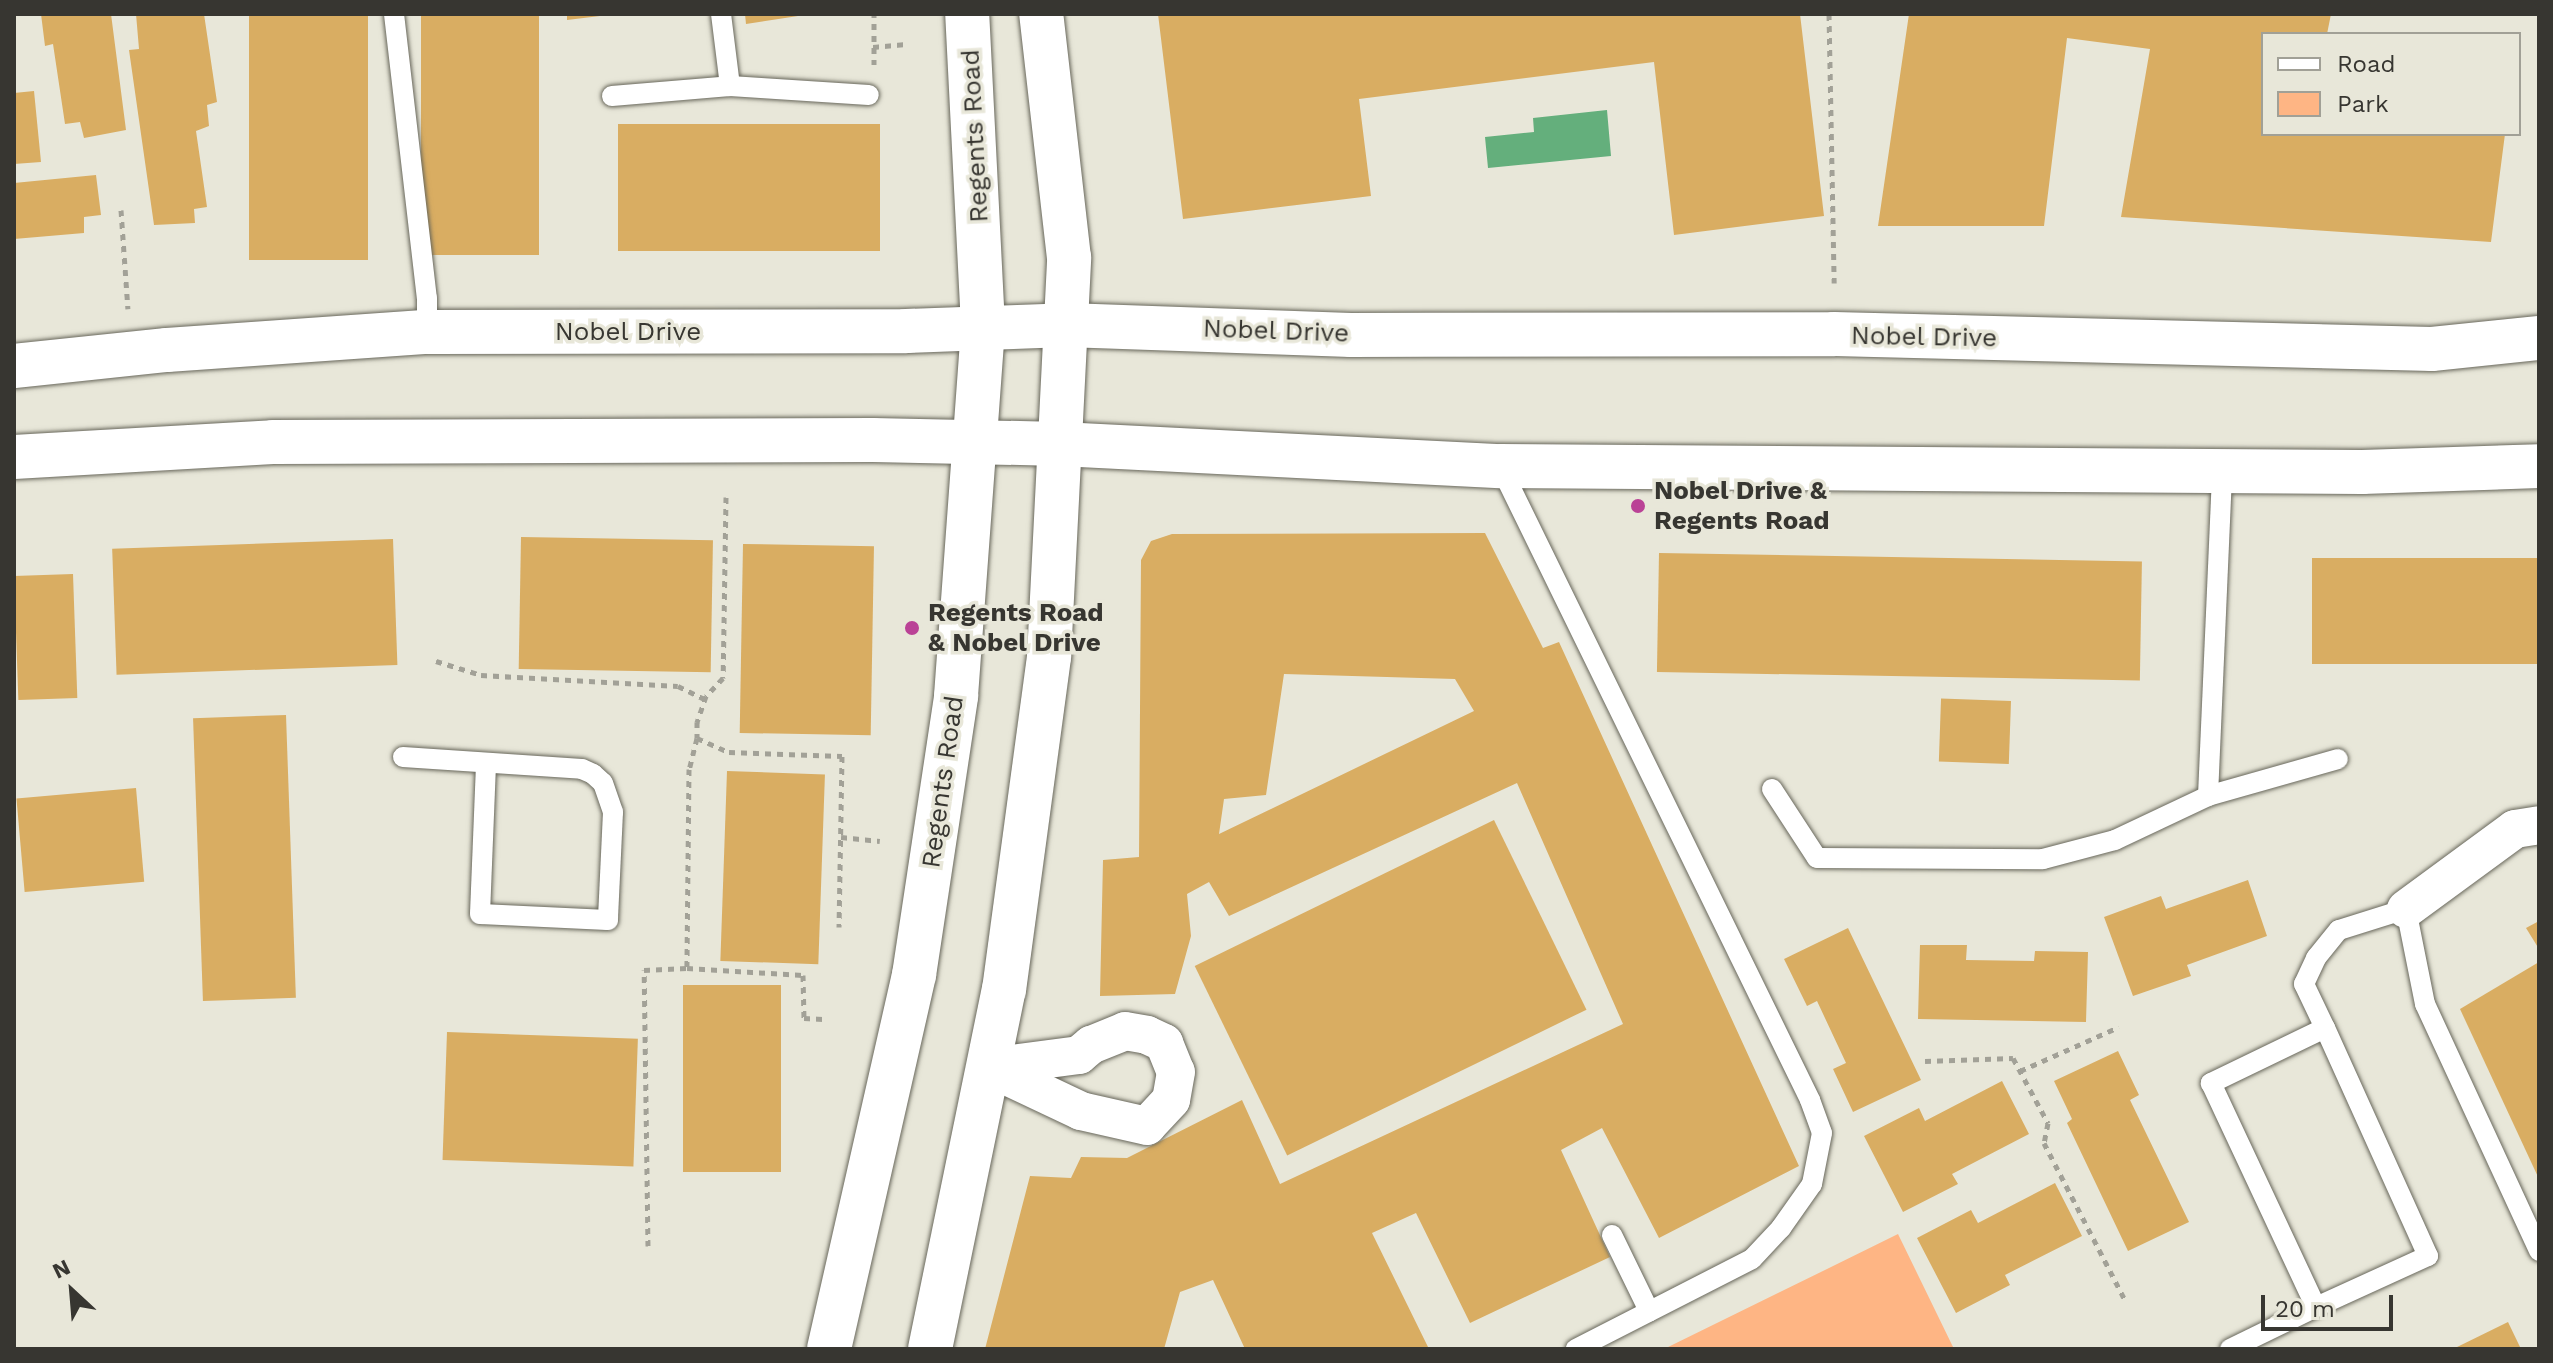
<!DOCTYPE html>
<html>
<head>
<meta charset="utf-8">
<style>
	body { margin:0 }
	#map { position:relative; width:2553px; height:1363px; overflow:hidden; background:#e8e7d9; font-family:"Work Sans",sans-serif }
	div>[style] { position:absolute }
	.green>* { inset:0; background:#feb584 }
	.water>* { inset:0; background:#64af7c }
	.building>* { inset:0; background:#d9ad62; transform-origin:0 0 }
	.path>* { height:5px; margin-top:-2.5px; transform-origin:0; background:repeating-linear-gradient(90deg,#a2a197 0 6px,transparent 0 12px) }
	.roads { filter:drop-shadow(0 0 2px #68675b) drop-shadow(0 0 2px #68675b) }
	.lane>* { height:20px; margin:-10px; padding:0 10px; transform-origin:10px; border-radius:10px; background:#fff }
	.street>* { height:38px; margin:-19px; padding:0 19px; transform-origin:19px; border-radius:19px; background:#fff }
	.secondary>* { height:44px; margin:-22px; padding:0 22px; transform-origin:22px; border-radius:22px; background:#fff }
	.dots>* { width:22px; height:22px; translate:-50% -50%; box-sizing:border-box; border:4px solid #e8e7d9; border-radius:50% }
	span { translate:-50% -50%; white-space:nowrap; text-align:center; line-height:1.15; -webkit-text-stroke:7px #e8e7d9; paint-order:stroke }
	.street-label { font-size:26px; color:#373631 }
	.poi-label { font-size:26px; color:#373631; font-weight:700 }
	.left { translate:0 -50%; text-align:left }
	.frame { position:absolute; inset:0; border:16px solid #373631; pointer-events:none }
	.legend { position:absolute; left:2261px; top:32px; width:260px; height:104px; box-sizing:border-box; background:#e8e7d9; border:2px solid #a1a096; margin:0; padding:10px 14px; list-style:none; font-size:24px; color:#373631 }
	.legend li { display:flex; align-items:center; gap:16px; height:40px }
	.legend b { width:40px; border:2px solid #a1a096 }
	.north { position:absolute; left:32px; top:1251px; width:80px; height:80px; -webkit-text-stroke:6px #e8e7d9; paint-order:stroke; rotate:334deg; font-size:22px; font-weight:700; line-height:32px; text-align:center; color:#373631 }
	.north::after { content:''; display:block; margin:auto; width:28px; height:36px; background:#373631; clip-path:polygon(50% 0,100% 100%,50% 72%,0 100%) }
	.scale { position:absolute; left:2261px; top:1295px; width:132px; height:36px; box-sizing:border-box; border:4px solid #373631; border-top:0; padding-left:10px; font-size:24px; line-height:28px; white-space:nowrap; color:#373631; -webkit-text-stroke:6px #e8e7d9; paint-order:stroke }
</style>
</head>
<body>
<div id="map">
	<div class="green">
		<i style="clip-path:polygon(1898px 1234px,1954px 1349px,1664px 1349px,1827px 1269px)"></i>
	</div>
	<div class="water">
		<i style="clip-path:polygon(1607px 110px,1611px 156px,1488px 168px,1485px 137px,1534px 132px,1533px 118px)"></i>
	</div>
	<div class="building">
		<i style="clip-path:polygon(41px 14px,111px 14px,126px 130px,84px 138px,80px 122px,65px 124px,53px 44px,45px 46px)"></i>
		<i style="clip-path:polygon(136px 14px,204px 14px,217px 102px,207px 105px,209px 126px,196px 131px,207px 207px,194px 209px,195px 223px,154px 225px,129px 50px,139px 49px)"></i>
		<i style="left:249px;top:14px;width:119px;height:246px"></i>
		<i style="left:421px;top:14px;width:118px;height:241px"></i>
		<i style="clip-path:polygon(567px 14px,600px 14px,600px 16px,567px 20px)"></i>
		<i style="clip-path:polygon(745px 14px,798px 14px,798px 16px,746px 24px)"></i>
		<i style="clip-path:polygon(1158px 14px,1800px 14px,1824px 216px,1674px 235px,1654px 62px,1359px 99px,1371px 196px,1183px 219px)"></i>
		<i style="clip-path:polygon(1909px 14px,2331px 14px,2327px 34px,2263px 34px,2263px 134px,2505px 134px,2491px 242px,2121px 217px,2150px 49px,2067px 38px,2044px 226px,1878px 226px)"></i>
		<i style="clip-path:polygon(34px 91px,41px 162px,14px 164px,14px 93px)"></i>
		<i style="left:618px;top:124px;width:262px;height:127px"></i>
		<i style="clip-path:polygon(96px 175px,101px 215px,84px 217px,84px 233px,14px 239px,14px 183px)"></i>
		<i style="clip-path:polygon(evenodd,1485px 533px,1543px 648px,1559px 642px,1799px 1166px,1659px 1238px,1602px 1128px,1561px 1150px,1610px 1257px,1470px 1323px,1416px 1213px,1372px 1233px,1429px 1349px,1245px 1349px,1213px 1280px,1180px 1292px,1164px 1349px,985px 1349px,1030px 1176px,1071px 1178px,1081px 1157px,1127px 1158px,1242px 1100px,1280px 1184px,1623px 1024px,1517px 783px,1229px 916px,1209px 882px,1187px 894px,1191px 936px,1175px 994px,1100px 996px,1103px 860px,1139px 857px,1141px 560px,1151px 541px,1172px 534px,1485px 533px,1284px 674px,1455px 679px,1474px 711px,1219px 834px,1224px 799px,1266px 795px,1284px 674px)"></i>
		<i style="left:521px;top:537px;width:192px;height:132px;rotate:1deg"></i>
		<i style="left:393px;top:539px;width:126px;height:281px;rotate:88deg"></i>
		<i style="left:743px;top:544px;width:131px;height:189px;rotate:1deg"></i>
		<i style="left:1659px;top:553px;width:483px;height:119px;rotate:1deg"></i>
		<i style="left:2539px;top:558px;width:106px;height:227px;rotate:90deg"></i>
		<i style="left:73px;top:574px;width:124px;height:59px;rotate:88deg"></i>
		<i style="left:2011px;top:701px;width:63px;height:70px;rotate:92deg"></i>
		<i style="left:286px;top:715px;width:283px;height:93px;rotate:88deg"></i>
		<i style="left:727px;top:771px;width:98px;height:190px;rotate:2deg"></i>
		<i style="left:136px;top:788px;width:94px;height:120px;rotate:85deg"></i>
		<i style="left:1494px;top:820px;width:211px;height:333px;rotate:64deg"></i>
		<i style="clip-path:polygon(2248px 880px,2267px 936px,2187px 965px,2191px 976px,2133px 996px,2104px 917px,2161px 896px,2166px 909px)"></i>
		<i style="clip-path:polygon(2539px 921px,2539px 949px,2526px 928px)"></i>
		<i style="clip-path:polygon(1848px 928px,1921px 1080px,1853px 1112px,1833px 1069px,1846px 1063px,1817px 1001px,1807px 1006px,1784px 959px)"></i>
		<i style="clip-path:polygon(1920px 945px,1967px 945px,1966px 960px,2034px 961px,2035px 951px,2088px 952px,2086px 1022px,1918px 1019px)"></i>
		<i style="clip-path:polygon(2539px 962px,2539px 1179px,2460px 1009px)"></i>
		<i style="left:683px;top:985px;width:98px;height:187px"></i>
		<i style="left:447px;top:1032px;width:191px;height:128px;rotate:2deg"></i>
		<i style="clip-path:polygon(2118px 1051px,2139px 1095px,2130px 1100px,2189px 1222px,2128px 1251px,2067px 1123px,2072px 1119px,2054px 1081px)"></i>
		<i style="clip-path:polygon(2002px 1081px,2029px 1134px,1952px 1174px,1958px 1184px,1903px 1212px,1864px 1136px,1919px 1108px,1925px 1121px)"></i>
		<i style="clip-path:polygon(2055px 1183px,2082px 1236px,2005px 1275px,2010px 1285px,1956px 1313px,1917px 1238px,1971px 1210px,1978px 1223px)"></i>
		<i style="clip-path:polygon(2508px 1322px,2521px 1349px,2453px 1349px)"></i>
	</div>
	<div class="path">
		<i style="left:1829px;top:14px;width:269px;rotate:88.9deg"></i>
		<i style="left:873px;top:47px;width:36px;rotate:-5deg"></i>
		<i style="left:874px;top:65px;width:51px;rotate:-90deg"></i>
		<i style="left:121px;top:210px;width:99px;rotate:86deg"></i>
		<i style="left:726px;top:497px;width:181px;rotate:90.9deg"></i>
		<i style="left:723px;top:678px;width:25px;rotate:133deg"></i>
		<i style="left:706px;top:696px;width:28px;rotate:109deg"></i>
		<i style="left:697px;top:722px;width:16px;rotate:90deg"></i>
		<i style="left:697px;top:738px;width:35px;rotate:24deg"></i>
		<i style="left:729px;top:752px;width:113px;rotate:2deg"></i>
		<i style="left:842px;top:756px;width:171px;rotate:91deg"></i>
		<i style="left:436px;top:661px;width:47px;rotate:17.3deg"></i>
		<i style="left:481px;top:675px;width:197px;rotate:3.2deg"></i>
		<i style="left:678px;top:686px;width:30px;rotate:26deg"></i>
		<i style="left:697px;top:738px;width:32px;rotate:104deg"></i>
		<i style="left:689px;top:769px;width:199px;rotate:90.6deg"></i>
		<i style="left:687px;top:968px;width:116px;rotate:3.5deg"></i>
		<i style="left:803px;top:975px;width:43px;rotate:88.7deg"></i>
		<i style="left:804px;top:1018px;width:19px;rotate:3deg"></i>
		<i style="left:841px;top:837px;width:39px;rotate:6deg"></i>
		<i style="left:1925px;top:1061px;width:88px;rotate:-2deg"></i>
		<i style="left:2013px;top:1058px;width:74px;rotate:61.7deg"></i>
		<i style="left:2048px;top:1123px;width:20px;rotate:101deg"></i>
		<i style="left:2044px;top:1143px;width:179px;rotate:62.7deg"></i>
		<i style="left:2020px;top:1071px;width:108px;rotate:-24deg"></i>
		<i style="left:648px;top:1246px;width:276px;rotate:-90.8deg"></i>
		<i style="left:644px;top:970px;width:43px;rotate:-2.7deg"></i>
	</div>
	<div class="roads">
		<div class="lane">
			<i style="left:394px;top:14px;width:286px;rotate:83.4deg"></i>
			<i style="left:427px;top:298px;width:34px;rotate:90deg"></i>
			<i style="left:730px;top:86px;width:139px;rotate:3.7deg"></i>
			<i style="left:612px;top:96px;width:118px;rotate:-4.8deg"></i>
			<i style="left:730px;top:86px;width:73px;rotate:-97.1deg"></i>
			<i style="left:1500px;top:466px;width:706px;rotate:63.94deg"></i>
			<i style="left:1810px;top:1100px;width:35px;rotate:70deg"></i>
			<i style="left:1822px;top:1133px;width:52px;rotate:101.1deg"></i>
			<i style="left:1812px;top:1184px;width:54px;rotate:125.2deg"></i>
			<i style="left:1781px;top:1228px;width:42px;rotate:133.1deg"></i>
			<i style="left:1752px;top:1259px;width:198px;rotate:152.9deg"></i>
			<i style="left:403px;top:757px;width:179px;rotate:3.8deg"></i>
			<i style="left:582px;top:769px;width:12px;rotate:24deg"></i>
			<i style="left:593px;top:774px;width:13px;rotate:42deg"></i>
			<i style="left:603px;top:783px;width:31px;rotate:71deg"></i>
			<i style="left:613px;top:812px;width:108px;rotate:92.7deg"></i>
			<i style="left:608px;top:920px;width:128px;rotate:-177.3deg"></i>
			<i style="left:480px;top:914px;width:151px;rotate:-87.7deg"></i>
			<i style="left:1772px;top:789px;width:82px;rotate:56.9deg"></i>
			<i style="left:1817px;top:858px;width:226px;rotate:0.3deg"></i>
			<i style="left:2043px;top:859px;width:74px;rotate:-14.8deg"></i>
			<i style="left:2115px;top:840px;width:103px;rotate:-25.3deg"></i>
			<i style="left:2208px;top:796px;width:325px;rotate:-87.5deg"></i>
			<i style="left:2208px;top:796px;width:135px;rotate:-15.9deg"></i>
			<i style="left:2325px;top:1028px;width:127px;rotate:154.2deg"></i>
			<i style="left:2211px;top:1083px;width:247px;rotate:64.9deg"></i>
			<i style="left:2316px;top:1307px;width:123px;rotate:-24.5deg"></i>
			<i style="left:2428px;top:1256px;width:250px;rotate:-114.3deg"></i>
			<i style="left:2325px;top:1028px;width:49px;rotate:-115.5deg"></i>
			<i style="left:2304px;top:984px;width:29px;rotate:-65deg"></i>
			<i style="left:2316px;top:958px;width:36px;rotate:-51deg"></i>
			<i style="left:2339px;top:930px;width:70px;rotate:-17.4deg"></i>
			<i style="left:2406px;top:909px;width:97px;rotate:78.7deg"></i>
			<i style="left:2425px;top:1004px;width:272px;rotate:65.2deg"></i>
			<i style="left:1612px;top:1235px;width:85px;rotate:64deg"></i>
			<i style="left:2230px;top:1349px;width:96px;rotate:-26deg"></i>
		</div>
		<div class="street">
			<i style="left:2406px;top:909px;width:135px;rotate:-36.3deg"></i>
			<i style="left:2515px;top:829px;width:24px;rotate:-9deg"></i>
			<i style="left:1125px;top:1031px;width:22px;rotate:10deg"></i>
			<i style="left:1147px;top:1035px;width:19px;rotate:25deg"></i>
			<i style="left:1164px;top:1043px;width:31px;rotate:68deg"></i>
			<i style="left:1176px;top:1072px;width:28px;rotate:100deg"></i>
			<i style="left:1171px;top:1100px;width:35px;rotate:133deg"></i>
			<i style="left:1147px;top:1126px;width:68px;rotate:-167.2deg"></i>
			<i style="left:1081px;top:1111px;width:103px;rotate:-154.7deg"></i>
			<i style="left:988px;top:1067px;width:92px;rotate:-7.5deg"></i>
			<i style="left:1079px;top:1055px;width:16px;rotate:-40deg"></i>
			<i style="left:1091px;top:1045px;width:37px;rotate:-22deg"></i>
		</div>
		<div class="secondary">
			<i style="left:14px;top:366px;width:154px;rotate:-6deg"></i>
			<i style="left:167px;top:350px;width:261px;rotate:-4deg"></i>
			<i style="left:427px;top:332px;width:479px;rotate:-0.1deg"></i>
			<i style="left:906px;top:331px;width:160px;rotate:-2.1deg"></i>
			<i style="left:1066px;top:325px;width:285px;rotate:2deg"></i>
			<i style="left:1351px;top:335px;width:483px;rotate:-0.1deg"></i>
			<i style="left:1834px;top:334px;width:598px;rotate:1.44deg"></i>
			<i style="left:2432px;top:349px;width:108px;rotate:-5.9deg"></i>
			<i style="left:14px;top:457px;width:259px;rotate:-3.3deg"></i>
			<i style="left:273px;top:442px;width:600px;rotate:-0.19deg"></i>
			<i style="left:873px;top:440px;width:187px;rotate:1.2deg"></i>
			<i style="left:1060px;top:444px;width:441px;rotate:2.9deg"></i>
			<i style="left:1500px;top:466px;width:862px;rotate:0.4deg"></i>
			<i style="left:2362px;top:472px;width:177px;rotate:-1.9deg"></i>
			<i style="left:829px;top:1349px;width:384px;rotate:-77.2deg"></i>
			<i style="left:914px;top:975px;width:282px;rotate:-81.4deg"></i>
			<i style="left:956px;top:696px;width:371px;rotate:-85.8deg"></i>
			<i style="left:983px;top:326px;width:312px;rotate:-92.9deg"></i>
			<i style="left:930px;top:1349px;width:367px;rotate:-78.4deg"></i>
			<i style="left:1004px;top:990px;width:336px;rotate:-82.3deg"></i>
			<i style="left:1049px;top:657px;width:400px;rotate:-87.1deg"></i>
			<i style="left:1069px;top:258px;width:246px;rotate:-96.5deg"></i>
		</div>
	</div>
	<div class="dots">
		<i style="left:1638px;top:506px;background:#ba4296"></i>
		<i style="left:912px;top:628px;background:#ba4296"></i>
	</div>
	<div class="street-label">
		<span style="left:975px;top:136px;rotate:-93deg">Regents Road</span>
		<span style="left:1276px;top:331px;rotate:2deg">Nobel Drive</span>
		<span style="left:628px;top:332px">Nobel Drive</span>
		<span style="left:1924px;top:337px;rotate:1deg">Nobel Drive</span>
		<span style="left:943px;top:782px;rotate:-82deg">Regents Road</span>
	</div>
	<div class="poi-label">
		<span class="left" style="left:1654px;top:506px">Nobel Drive &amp;<br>Regents Road</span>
		<span class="left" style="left:928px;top:628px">Regents Road<br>&amp; Nobel Drive</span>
	</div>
	<div class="frame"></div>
	<ul class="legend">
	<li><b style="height:10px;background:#fff"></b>Road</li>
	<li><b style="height:22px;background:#feb584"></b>Park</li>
	</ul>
	<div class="north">N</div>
	<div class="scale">20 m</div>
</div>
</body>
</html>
